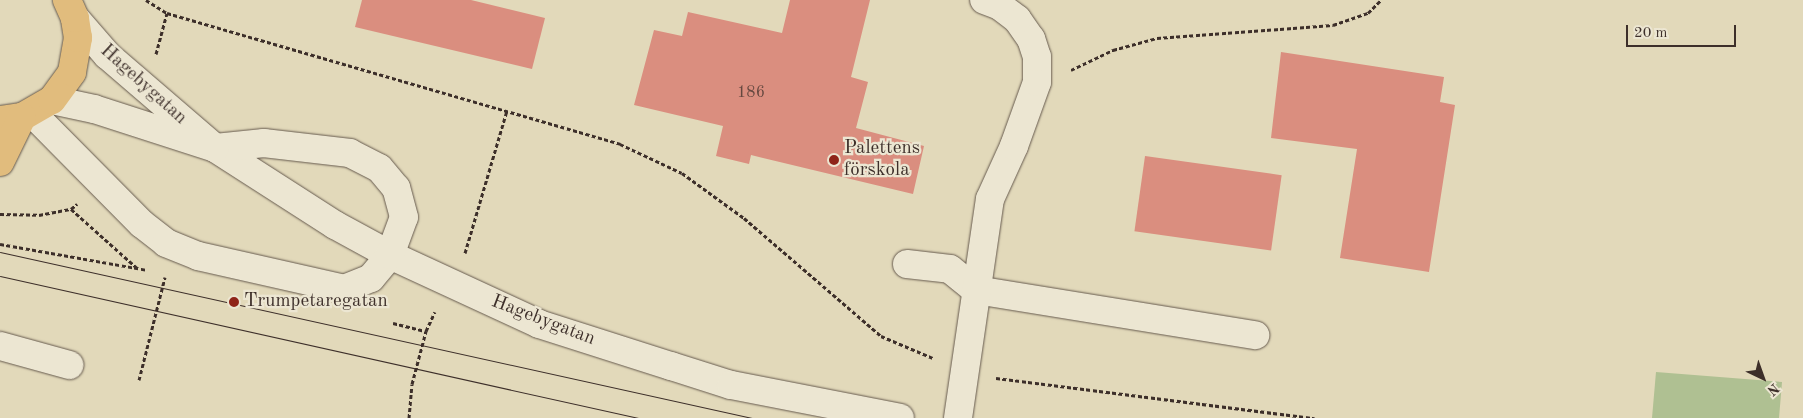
<!DOCTYPE html>
<html>
<head>
<meta charset="utf-8">
<style>
	body { margin:0 }
	#map { position:relative; width:1803px; height:418px; overflow:hidden; background:#e2d9ba; font-family:"Old Standard TT",serif }
	div>[style] { position:absolute }
	.green>* { inset:0; background:#afc092 }
	.building>* { inset:0; background:#da8e7f; transform-origin:0 0 }
	.path>* { height:3px; margin-top:-1.5px; transform-origin:0; background:repeating-linear-gradient(90deg,#3d2f2a 0 4px,transparent 0 6.5px) }
	.roads { filter:drop-shadow(0 0 1px #665a4e) drop-shadow(0 0 1px #665a4e) }
	.minor>* { height:28px; margin:-14px; padding:0 14px; transform-origin:14px; border-radius:14px; background:#ece6d2 }
	.major>* { height:28px; margin:-14px; padding:0 14px; transform-origin:14px; border-radius:14px; background:#e1bc7d }
	.tram>* { height:1px; margin:-0.5px; padding:0 0.5px; transform-origin:0.5px; border-radius:0.5px; background:#3d2f2a }
	.dots>* { width:14px; height:14px; translate:-50% -50%; box-sizing:border-box; border:2px solid #ece6d2; border-radius:50% }
	span { translate:-50% -50%; white-space:nowrap; text-align:center; line-height:1.15; -webkit-text-stroke:4.5px #ece6d2; paint-order:stroke }
	.number-label { font-size:16px; color:#64473f }
	.number-label span { -webkit-text-stroke-width:0 }
	.street-label { font-size:19px; color:#3d2f2a }
	.poi-label { font-size:19px; color:#3d2f2a }
	.left { translate:0 -50%; text-align:left }
	.north { position:absolute; left:1738px; top:353px; width:50px; height:50px; -webkit-text-stroke:4px #ece6d2; paint-order:stroke; rotate:138deg; font-size:14px; font-weight:700; line-height:20px; text-align:center; color:#3d2f2a }
	.north::after { content:''; display:block; margin:auto; width:18px; height:22px; background:#3d2f2a; clip-path:polygon(50% 0,100% 100%,50% 72%,0 100%) }
	.scale { position:absolute; left:1626px; top:25px; width:110px; height:22px; box-sizing:border-box; border:2px solid #3d2f2a; border-top:0; padding-left:6px; font-size:15px; line-height:18px; white-space:nowrap; color:#3d2f2a; -webkit-text-stroke:4px #ece6d2; paint-order:stroke }
</style>
</head>
<body>
<div id="map">
	<div class="green">
		<i style="clip-path:polygon(1656px 372px,1782px 382px,1779px 418px,1652px 418px)"></i>
	</div>
	<div class="building">
		<i style="clip-path:polygon(362px 0,471px 0,545px 18px,532px 69px,355px 27px)"></i>
		<i style="clip-path:polygon(790px 0,870px 0,851px 77px,868px 82px,856px 128px,924px 146px,913px 194px,751px 155px,749px 164px,716px 156px,723px 126px,634px 105px,654px 30px,682px 36px,688px 12px,782px 33px)"></i>
		<i style="clip-path:polygon(1281px 52px,1444px 77px,1440px 102px,1455px 105px,1429px 272px,1340px 258px,1357px 149px,1271px 138px)"></i>
		<i style="left:1145px;top:156px;width:138px;height:76px;rotate:8deg"></i>
	</div>
	<div class="path">
		<i style="left:146px;top:0;width:25px;rotate:32deg"></i>
		<i style="left:167px;top:13px;width:472px;rotate:16.1deg"></i>
		<i style="left:620px;top:144px;width:68px;rotate:25.1deg"></i>
		<i style="left:682px;top:173px;width:77px;rotate:36deg"></i>
		<i style="left:744px;top:218px;width:181px;rotate:40.7deg"></i>
		<i style="left:881px;top:336px;width:56px;rotate:22.9deg"></i>
		<i style="left:156px;top:54px;width:42px;rotate:-75deg"></i>
		<i style="left:1071px;top:70px;width:47px;rotate:-25.5deg"></i>
		<i style="left:1113px;top:50px;width:46px;rotate:-15.3deg"></i>
		<i style="left:1157px;top:38px;width:176px;rotate:-4.2deg"></i>
		<i style="left:1333px;top:25px;width:37px;rotate:-19deg"></i>
		<i style="left:1368px;top:13px;width:18px;rotate:-45deg"></i>
		<i style="left:71px;top:209px;width:90px;rotate:41.8deg"></i>
		<i style="left:0;top:214px;width:39px;rotate:1deg"></i>
		<i style="left:39px;top:215px;width:33px;rotate:-11deg"></i>
		<i style="left:71px;top:209px;width:8px;rotate:-40deg"></i>
		<i style="left:0;top:244px;width:149px;rotate:10deg"></i>
		<i style="left:465px;top:253px;width:149px;rotate:-73.6deg"></i>
		<i style="left:393px;top:323px;width:34px;rotate:14deg"></i>
		<i style="left:996px;top:378px;width:321px;rotate:7.2deg"></i>
		<i style="left:139px;top:380px;width:106px;rotate:-75.8deg"></i>
		<i style="left:409px;top:418px;width:34px;rotate:-85deg"></i>
		<i style="left:412px;top:384px;width:55px;rotate:-75.2deg"></i>
		<i style="left:426px;top:331px;width:21px;rotate:-65deg"></i>
	</div>
	<div class="roads">
		<div class="minor">
			<i style="left:75px;top:18px;width:49px;rotate:49.1deg"></i>
			<i style="left:107px;top:55px;width:143px;rotate:40.7deg"></i>
			<i style="left:215px;top:148px;width:143px;rotate:32.7deg"></i>
			<i style="left:335px;top:225px;width:63px;rotate:28.6deg"></i>
			<i style="left:390px;top:255px;width:164px;rotate:24.8deg"></i>
			<i style="left:539px;top:324px;width:139px;rotate:17.7deg"></i>
			<i style="left:671px;top:366px;width:63px;rotate:17.6deg"></i>
			<i style="left:731px;top:385px;width:172px;rotate:11deg"></i>
			<i style="left:32px;top:113px;width:156px;rotate:45.3deg"></i>
			<i style="left:142px;top:224px;width:31px;rotate:38deg"></i>
			<i style="left:166px;top:243px;width:35px;rotate:22deg"></i>
			<i style="left:198px;top:256px;width:150px;rotate:12.7deg"></i>
			<i style="left:344px;top:289px;width:29px;rotate:-22deg"></i>
			<i style="left:371px;top:278px;width:30px;rotate:-50deg"></i>
			<i style="left:390px;top:255px;width:40px;rotate:-69.8deg"></i>
			<i style="left:404px;top:217px;width:30px;rotate:-105deg"></i>
			<i style="left:396px;top:188px;width:26px;rotate:-130deg"></i>
			<i style="left:379px;top:168px;width:33px;rotate:-153deg"></i>
			<i style="left:350px;top:153px;width:87px;rotate:-173.4deg"></i>
			<i style="left:264px;top:143px;width:49px;rotate:174.2deg"></i>
			<i style="left:215px;top:148px;width:127px;rotate:-162.1deg"></i>
			<i style="left:94px;top:109px;width:43px;rotate:-167.9deg"></i>
			<i style="left:907px;top:264px;width:43px;rotate:6.6deg"></i>
			<i style="left:950px;top:269px;width:33px;rotate:39deg"></i>
			<i style="left:976px;top:290px;width:283px;rotate:9.2deg"></i>
			<i style="left:0;top:346px;width:72px;rotate:15.4deg"></i>
			<i style="left:958px;top:418px;width:221px;rotate:-81.7deg"></i>
			<i style="left:990px;top:199px;width:58px;rotate:-65.6deg"></i>
			<i style="left:1014px;top:146px;width:68px;rotate:-70.2deg"></i>
			<i style="left:1037px;top:82px;width:25px;rotate:-90deg"></i>
			<i style="left:1037px;top:57px;width:19px;rotate:-108deg"></i>
			<i style="left:1031px;top:39px;width:24px;rotate:-125deg"></i>
			<i style="left:1017px;top:19px;width:21px;rotate:-143deg"></i>
			<i style="left:1000px;top:6px;width:17px;rotate:-159deg"></i>
		</div>
		<div class="major">
			<i style="left:0;top:120px;width:22px;rotate:-8deg"></i>
			<i style="left:22px;top:117px;width:34px;rotate:-30deg"></i>
			<i style="left:52px;top:100px;width:34px;rotate:-54deg"></i>
			<i style="left:72px;top:72px;width:35px;rotate:-80deg"></i>
			<i style="left:78px;top:38px;width:20px;rotate:-99deg"></i>
			<i style="left:75px;top:18px;width:20px;rotate:-114deg"></i>
			<i style="left:0;top:162px;width:50px;rotate:-63.9deg"></i>
		</div>
	</div>
	<div class="tram">
		<i style="left:0;top:252px;width:770px;rotate:12.45deg"></i>
		<i style="left:0;top:276px;width:654px;rotate:12.55deg"></i>
	</div>
	<div class="dots">
		<i style="left:834px;top:160px;background:#8f2418"></i>
		<i style="left:234px;top:302px;background:#8f2418"></i>
	</div>
	<div class="number-label">
		<span style="left:751px;top:93px">186</span>
	</div>
	<div class="street-label">
		<span style="left:143px;top:85px;rotate:42deg">Hagebygatan</span>
		<span style="left:543px;top:321px;rotate:21deg">Hagebygatan</span>
	</div>
	<div class="poi-label">
		<span class="left" style="left:844px;top:160px">Palettens<br>förskola</span>
		<span class="left" style="left:244px;top:302px">Trumpetaregatan</span>
	</div>
	<div class="north">N</div>
	<div class="scale">20 m</div>
</div>
</body>
</html>
